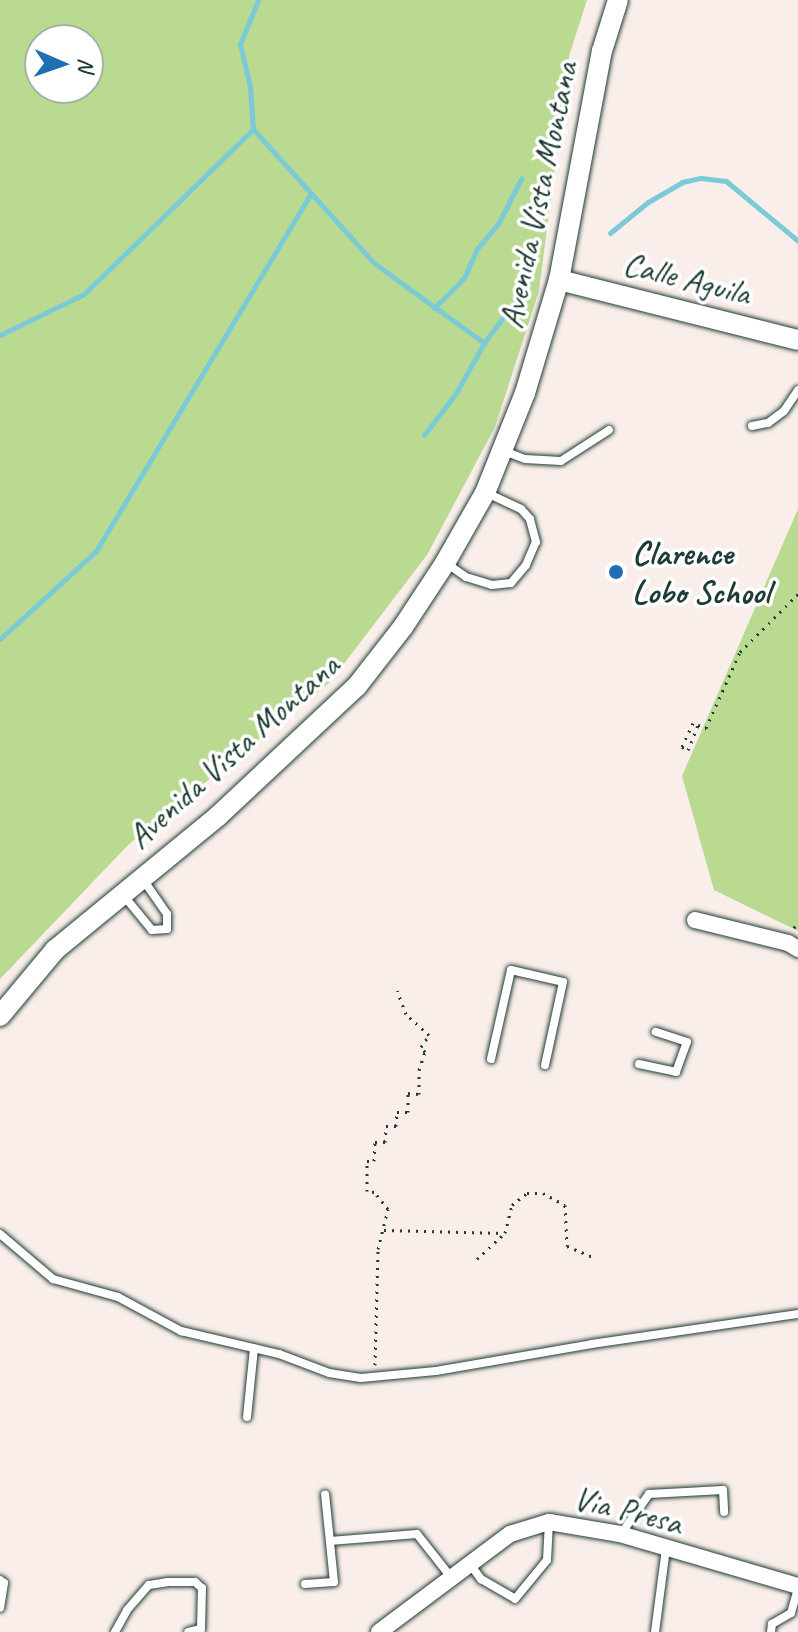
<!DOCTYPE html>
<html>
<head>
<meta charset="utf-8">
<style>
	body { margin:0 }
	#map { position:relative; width:798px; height:1632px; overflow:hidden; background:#f9eeea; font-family:Caveat,sans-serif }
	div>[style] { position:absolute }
	.green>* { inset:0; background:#bad991 }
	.stream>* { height:5px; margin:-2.5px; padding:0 2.5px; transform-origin:2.5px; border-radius:2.5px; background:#7bcbd7 }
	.path>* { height:3px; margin-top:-1.5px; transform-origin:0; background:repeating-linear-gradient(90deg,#1f3d34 0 2px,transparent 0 8px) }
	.roads { filter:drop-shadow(0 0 2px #1f3d34) drop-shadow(0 0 2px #1f3d34) }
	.service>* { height:8px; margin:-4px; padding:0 4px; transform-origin:4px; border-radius:4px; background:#fff }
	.minor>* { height:16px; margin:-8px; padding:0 8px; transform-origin:8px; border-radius:8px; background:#fff }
	.tertiary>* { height:20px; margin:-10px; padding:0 10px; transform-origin:10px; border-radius:10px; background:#fff }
	.dots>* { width:22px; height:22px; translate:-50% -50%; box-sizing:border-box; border:4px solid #fff; border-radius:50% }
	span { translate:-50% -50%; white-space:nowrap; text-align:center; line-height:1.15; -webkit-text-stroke:7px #fff; paint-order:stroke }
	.street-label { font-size:34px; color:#1f3d34 }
	.poi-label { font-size:34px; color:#1f3d34; font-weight:700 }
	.left { translate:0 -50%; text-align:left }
	.north { position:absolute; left:24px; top:24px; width:80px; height:80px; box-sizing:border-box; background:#fff; border:2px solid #a5b1ae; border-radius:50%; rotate:92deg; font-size:22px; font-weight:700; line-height:32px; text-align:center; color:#1f3d34 }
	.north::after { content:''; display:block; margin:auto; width:28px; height:36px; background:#1f6fb2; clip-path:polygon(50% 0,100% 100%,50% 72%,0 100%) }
</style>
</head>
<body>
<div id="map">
	<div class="green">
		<i style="clip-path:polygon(evenodd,0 0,587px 0,569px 56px,539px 291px,495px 427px,427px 555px,330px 682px,129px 844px,0 979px,0 0,88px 40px,88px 88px,40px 88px,40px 40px,88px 40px)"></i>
		<i style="clip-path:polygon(798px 509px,798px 931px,714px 890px,682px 776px)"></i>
	</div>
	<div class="stream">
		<i style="left:258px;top:0;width:48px;rotate:112.2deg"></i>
		<i style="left:240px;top:44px;width:44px;rotate:76.9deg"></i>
		<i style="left:250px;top:87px;width:42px;rotate:85.9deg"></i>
		<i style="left:253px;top:129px;width:181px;rotate:47.9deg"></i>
		<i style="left:374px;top:263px;width:136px;rotate:36deg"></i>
		<i style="left:610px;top:233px;width:49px;rotate:-39.2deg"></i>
		<i style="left:648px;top:202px;width:39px;rotate:-30deg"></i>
		<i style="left:682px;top:182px;width:19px;rotate:-12deg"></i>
		<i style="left:701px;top:178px;width:25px;rotate:7deg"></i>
		<i style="left:726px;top:181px;width:94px;rotate:39.8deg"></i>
		<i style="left:434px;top:308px;width:42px;rotate:-45deg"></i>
		<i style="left:464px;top:278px;width:32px;rotate:-66deg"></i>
		<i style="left:477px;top:249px;width:33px;rotate:-50deg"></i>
		<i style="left:498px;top:224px;width:51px;rotate:-62.9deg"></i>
		<i style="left:0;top:335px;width:93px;rotate:-26deg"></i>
		<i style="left:84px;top:294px;width:236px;rotate:-44.3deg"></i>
		<i style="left:424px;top:435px;width:53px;rotate:-52.7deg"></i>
		<i style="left:456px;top:393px;width:57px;rotate:-60.8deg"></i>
		<i style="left:484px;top:343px;width:76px;rotate:-53.6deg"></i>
		<i style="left:0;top:639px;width:130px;rotate:-42.5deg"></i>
		<i style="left:96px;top:551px;width:414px;rotate:-59deg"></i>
	</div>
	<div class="path">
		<i style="left:693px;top:723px;width:26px;rotate:115deg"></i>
		<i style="left:682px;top:747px;width:7px;rotate:27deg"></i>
		<i style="left:688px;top:750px;width:27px;rotate:-68deg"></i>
		<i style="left:698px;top:725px;width:9px;rotate:21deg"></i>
		<i style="left:706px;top:728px;width:83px;rotate:-65.9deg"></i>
		<i style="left:740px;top:652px;width:82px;rotate:-45deg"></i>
		<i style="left:794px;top:928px;width:8px;rotate:-60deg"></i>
		<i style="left:384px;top:1230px;width:120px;rotate:1.4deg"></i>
		<i style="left:477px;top:1259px;width:38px;rotate:-43deg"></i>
		<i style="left:505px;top:1233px;width:29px;rotate:-76deg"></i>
		<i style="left:512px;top:1205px;width:19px;rotate:-39deg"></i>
		<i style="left:527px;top:1193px;width:16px"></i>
		<i style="left:543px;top:1193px;width:25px;rotate:29deg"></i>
		<i style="left:565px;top:1205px;width:41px;rotate:87.2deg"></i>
		<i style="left:567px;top:1246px;width:28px;rotate:23deg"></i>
		<i style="left:375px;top:1365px;width:116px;rotate:-88.5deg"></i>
		<i style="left:378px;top:1249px;width:41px;rotate:-76deg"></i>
		<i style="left:388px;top:1209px;width:22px;rotate:-129deg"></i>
		<i style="left:374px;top:1192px;width:7px;rotate:-172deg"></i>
		<i style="left:367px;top:1191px;width:30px;rotate:-90deg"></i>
		<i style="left:367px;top:1161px;width:7px"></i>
		<i style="left:374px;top:1161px;width:19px;rotate:-87deg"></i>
		<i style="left:375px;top:1142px;width:10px"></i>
		<i style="left:385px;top:1142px;width:16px;rotate:-86deg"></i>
		<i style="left:386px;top:1126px;width:10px"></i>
		<i style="left:396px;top:1126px;width:14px;rotate:-86deg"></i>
		<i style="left:397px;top:1112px;width:11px"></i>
		<i style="left:408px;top:1112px;width:19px;rotate:-90deg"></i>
		<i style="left:408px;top:1093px;width:11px;rotate:5deg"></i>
		<i style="left:419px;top:1094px;width:24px;rotate:-90deg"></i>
		<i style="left:419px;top:1070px;width:19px;rotate:-72deg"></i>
		<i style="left:425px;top:1052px;width:6px;rotate:-129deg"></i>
		<i style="left:421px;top:1047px;width:14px;rotate:-56deg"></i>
		<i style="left:429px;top:1035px;width:31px;rotate:-138deg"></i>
		<i style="left:406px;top:1014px;width:25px;rotate:-111deg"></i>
	</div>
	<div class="roads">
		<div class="service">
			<i style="left:752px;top:426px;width:16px;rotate:-11deg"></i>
			<i style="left:768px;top:423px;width:20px;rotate:-37deg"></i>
			<i style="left:784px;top:411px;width:25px;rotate:-56deg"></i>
			<i style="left:504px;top:451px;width:22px;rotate:21deg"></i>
			<i style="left:525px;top:459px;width:36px;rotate:3deg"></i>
			<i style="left:561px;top:461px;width:57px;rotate:-32.9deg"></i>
			<i style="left:446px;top:563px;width:24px;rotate:35deg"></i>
			<i style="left:466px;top:577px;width:27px;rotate:17deg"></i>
			<i style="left:492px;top:585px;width:19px;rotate:-6deg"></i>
			<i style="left:511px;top:583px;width:23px;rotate:-50deg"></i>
			<i style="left:526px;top:565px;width:25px;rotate:-67deg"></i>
			<i style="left:536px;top:542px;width:24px;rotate:-105deg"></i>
			<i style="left:530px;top:519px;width:13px;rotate:-132deg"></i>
			<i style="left:521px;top:509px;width:38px;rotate:-155deg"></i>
			<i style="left:124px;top:896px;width:44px;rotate:50.5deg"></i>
			<i style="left:152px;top:930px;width:15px;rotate:-4deg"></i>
			<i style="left:167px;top:929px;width:15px;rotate:-90deg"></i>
			<i style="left:167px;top:914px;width:44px;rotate:-124.8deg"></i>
			<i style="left:491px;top:1059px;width:91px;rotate:-77.3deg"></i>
			<i style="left:511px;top:970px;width:53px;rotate:13deg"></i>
			<i style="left:563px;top:982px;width:85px;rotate:102.2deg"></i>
			<i style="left:639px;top:1064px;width:38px;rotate:12deg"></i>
			<i style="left:676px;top:1072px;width:32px;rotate:-70deg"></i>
			<i style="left:687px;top:1042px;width:33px;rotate:-162deg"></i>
			<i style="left:0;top:1234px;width:70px;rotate:40.3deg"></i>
			<i style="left:53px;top:1279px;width:67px;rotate:15.5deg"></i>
			<i style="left:118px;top:1297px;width:72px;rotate:28.4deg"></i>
			<i style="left:181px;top:1331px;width:101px;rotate:13.2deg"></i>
			<i style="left:279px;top:1354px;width:53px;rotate:20.8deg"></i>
			<i style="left:329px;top:1373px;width:32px;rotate:9deg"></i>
			<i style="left:361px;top:1378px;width:75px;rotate:-5.3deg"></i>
			<i style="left:436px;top:1371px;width:158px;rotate:-9.8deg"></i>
			<i style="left:592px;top:1344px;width:208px;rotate:-8.3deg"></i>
			<i style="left:247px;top:1417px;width:69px;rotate:-84.2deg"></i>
			<i style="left:621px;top:1534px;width:49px;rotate:-55deg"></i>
			<i style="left:649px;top:1494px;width:74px;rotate:-3.1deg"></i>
			<i style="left:723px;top:1490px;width:22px;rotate:87deg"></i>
			<i style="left:330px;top:1541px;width:87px;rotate:-4.6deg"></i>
			<i style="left:417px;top:1534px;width:55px;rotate:51.7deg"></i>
			<i style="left:470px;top:1564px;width:19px;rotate:54deg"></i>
			<i style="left:481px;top:1579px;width:39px;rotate:30deg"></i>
			<i style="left:515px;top:1599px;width:50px;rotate:-50.6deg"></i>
			<i style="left:547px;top:1560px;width:38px;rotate:-87deg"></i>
			<i style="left:0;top:1580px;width:5px;rotate:37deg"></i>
			<i style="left:4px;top:1583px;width:25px;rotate:99deg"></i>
			<i style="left:305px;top:1584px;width:29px;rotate:-4deg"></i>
			<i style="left:334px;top:1582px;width:88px;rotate:-95.8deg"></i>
			<i style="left:115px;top:1632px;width:25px;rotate:-61deg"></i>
			<i style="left:127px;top:1610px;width:33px;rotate:-49deg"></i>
			<i style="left:149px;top:1585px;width:18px;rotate:-9deg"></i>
			<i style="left:167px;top:1582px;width:28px"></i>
			<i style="left:195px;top:1582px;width:9px;rotate:41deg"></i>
			<i style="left:202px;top:1588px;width:41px;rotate:91.4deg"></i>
			<i style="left:201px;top:1629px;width:13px;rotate:167deg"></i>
			<i style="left:655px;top:1632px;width:85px;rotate:-82.5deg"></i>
			<i style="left:771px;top:1632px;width:8px;rotate:-83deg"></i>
			<i style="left:772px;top:1624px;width:22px;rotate:-30deg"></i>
			<i style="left:791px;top:1613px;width:25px;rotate:-74deg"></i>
		</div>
		<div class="minor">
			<i style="left:695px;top:920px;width:96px;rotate:13.9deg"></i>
			<i style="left:788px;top:943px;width:12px;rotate:31deg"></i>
			<i style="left:379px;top:1632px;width:164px;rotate:-36.8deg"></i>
			<i style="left:510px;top:1534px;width:41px;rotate:-17.1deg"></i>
			<i style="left:549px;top:1522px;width:72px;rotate:9.6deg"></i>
			<i style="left:620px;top:1534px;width:185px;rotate:16.3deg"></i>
		</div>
		<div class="tertiary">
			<i style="left:559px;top:280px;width:246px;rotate:14.1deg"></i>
			<i style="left:0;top:1016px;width:86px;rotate:-50.2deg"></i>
			<i style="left:55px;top:950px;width:211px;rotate:-39.4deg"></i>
			<i style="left:218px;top:816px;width:190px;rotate:-43.1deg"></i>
			<i style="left:357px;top:686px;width:75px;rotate:-52.1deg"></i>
			<i style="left:403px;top:627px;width:77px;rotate:-56.7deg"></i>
			<i style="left:445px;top:563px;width:81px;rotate:-60.3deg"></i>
			<i style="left:485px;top:493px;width:108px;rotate:-68.2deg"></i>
			<i style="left:525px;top:393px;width:118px;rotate:-73.3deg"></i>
			<i style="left:559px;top:280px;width:233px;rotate:-79.4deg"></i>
			<i style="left:602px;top:51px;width:53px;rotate:-72.6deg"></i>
		</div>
	</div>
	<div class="dots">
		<i style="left:616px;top:572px;background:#1f6fb2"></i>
	</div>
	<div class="street-label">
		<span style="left:538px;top:195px;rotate:-78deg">Avenida Vista Montana</span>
		<span style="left:687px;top:278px;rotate:14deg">Calle Aguila</span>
		<span style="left:233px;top:751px;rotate:-42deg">Avenida Vista Montana</span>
		<span style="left:628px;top:1510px;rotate:14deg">Via Presa</span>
	</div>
	<div class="poi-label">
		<span class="left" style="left:632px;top:572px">Clarence<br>Lobo School</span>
	</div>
	<div class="north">N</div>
</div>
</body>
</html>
